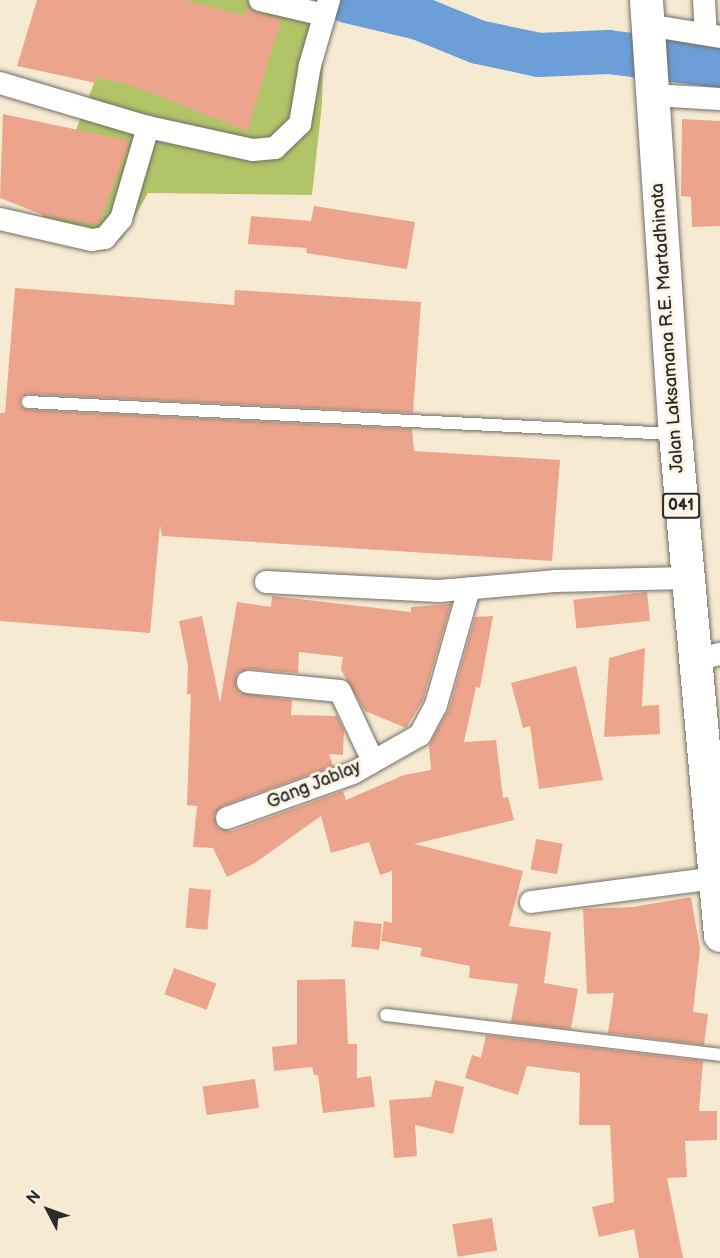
<!DOCTYPE html>
<html>
<head>
<meta charset="utf-8">
<style>
	body { margin:0 }
	#map { position:relative; width:720px; height:1258px; overflow:hidden; background:#f7ead3; font-family:"Balsamiq Sans",sans-serif }
	div>[style] { position:absolute }
	.green>* { inset:0; background:#b1c468 }
	.river>* { height:44px; margin:-22px; padding:0 22px; transform-origin:22px; border-radius:22px; background:#6c9ed7 }
	.building>* { inset:0; background:#eca48c; transform-origin:0 0 }
	.roads { filter:drop-shadow(0 0 2px #726e66) drop-shadow(0 0 2px #726e66) }
	.lane>* { height:12px; margin:-6px; padding:0 6px; transform-origin:6px; border-radius:6px; background:#fff }
	.street>* { height:22px; margin:-11px; padding:0 11px; transform-origin:11px; border-radius:11px; background:#fff }
	.primary>* { height:33px; margin:-16.5px; padding:0 16.5px; transform-origin:16.5px; border-radius:16.5px; background:#fff }
	span { translate:-50% -50%; white-space:nowrap; text-align:center; line-height:1.15; -webkit-text-stroke:6px #fcf5e5; paint-order:stroke }
	.shield-label span { padding:2px 4px; background:#fcf5e5; border:2px solid; border-radius:4px; -webkit-text-stroke-width:0 }
	.shield-label { font-size:16px; color:#2b2b2b; font-weight:700 }
	.street-label { font-size:18px; color:#2b2b2b }
	.north { position:absolute; left:18px; top:1180px; width:60px; height:60px; -webkit-text-stroke:4px #fcf5e5; paint-order:stroke; rotate:311deg; font-size:16px; font-weight:700; line-height:24px; text-align:center; color:#2b2b2b }
	.north::after { content:''; display:block; margin:auto; width:21px; height:27px; background:#2b2b2b; clip-path:polygon(50% 0,100% 100%,50% 72%,0 100%) }
</style>
</head>
<body>
<div id="map">
	<div class="green">
		<i style="clip-path:polygon(126px 0,260px 0,324px 15px,322px 104px,312px 195px,148px 193px,121px 240px,39px 226px)"></i>
	</div>
	<div class="river">
		<i style="left:347px;top:1px;width:74px;rotate:13.3deg"></i>
		<i style="left:419px;top:18px;width:64px;rotate:22.1deg"></i>
		<i style="left:478px;top:42px;width:62px;rotate:12deg"></i>
		<i style="left:539px;top:55px;width:69px;rotate:-2.5deg"></i>
		<i style="left:608px;top:52px;width:113px;rotate:7.1deg"></i>
	</div>
	<div class="building">
		<i style="clip-path:polygon(37px 0,184px 0,244px 16px,246px 9px,281px 20px,247px 131px,131px 85px,97px 77px,96px 83px,17px 66px)"></i>
		<i style="clip-path:polygon(3px 114px,130px 141px,98px 225px,43px 215px,0 198px)"></i>
		<i style="clip-path:polygon(682px 119px,720px 121px,720px 226px,692px 227px,691px 197px,681px 196px)"></i>
		<i style="clip-path:polygon(314px 206px,415px 222px,407px 269px,306px 253px,307px 248px,248px 244px,251px 216px,311px 221px)"></i>
		<i style="clip-path:polygon(15px 288px,234px 305px,235px 290px,421px 302px,413px 413px,28px 394px,21px 397px,20px 405px,28px 410px,412px 429px,414px 451px,560px 460px,552px 561px,162px 536px,160px 525px,150px 633px,0 621px,0 413px,5px 413px)"></i>
		<i style="left:647px;top:592px;width:29px;height:74px;rotate:84deg"></i>
		<i style="clip-path:polygon(272px 596px,411px 612px,411px 607px,451px 604px,423px 700px,406px 728px,365px 711px,341px 670px,343px 657px,299px 652px,298px 673px,249px 669px,237px 674px,236px 687px,241px 693px,292px 700px,291px 715px,337px 716px,344px 730px,343px 755px,329px 754px,333px 766px,222px 806px,214px 815px,218px 828px,232px 831px,343px 791px,346px 800px,404px 775px,431px 770px,429px 745px,449px 709px,475px 617px,493px 616px,480px 688px,476px 687px,464px 742px,496px 740px,503px 798px,508px 797px,514px 820px,414px 844px,523px 871px,509px 926px,551px 932px,544px 983px,578px 989px,571px 1029px,511px 1022px,518px 984px,469px 978px,470px 966px,420px 956px,422px 948px,381px 941px,384px 921px,392px 923px,392px 871px,380px 875px,369px 842px,331px 853px,321px 816px,255px 863px,227px 877px,213px 848px,193px 847px,197px 806px,187px 805px,191px 694px,187px 694px,188px 666px,179px 621px,202px 616px,220px 703px,237px 602px,271px 607px)"></i>
		<i style="clip-path:polygon(645px 648px,642px 706px,659px 705px,660px 734px,604px 737px,609px 658px)"></i>
		<i style="clip-path:polygon(576px 666px,603px 780px,539px 789px,530px 726px,523px 728px,511px 683px)"></i>
		<i style="left:536px;top:839px;width:27px;height:31px;rotate:10deg"></i>
		<i style="left:189px;top:888px;width:22px;height:40px;rotate:5deg"></i>
		<i style="clip-path:polygon(691px 897px,700px 949px,693px 1012px,708px 1014px,704px 1045px,608px 1033px,614px 993px,587px 994px,583px 909px,633px 907px)"></i>
		<i style="left:354px;top:921px;width:28px;height:26px;rotate:6deg"></i>
		<i style="left:174px;top:968px;width:45px;height:28px;rotate:20deg"></i>
		<i style="clip-path:polygon(345px 979px,348px 1044px,357px 1044px,357px 1078px,371px 1076px,375px 1107px,323px 1113px,318px 1075px,314px 1075px,312px 1067px,274px 1071px,272px 1047px,297px 1044px,297px 980px)"></i>
		<i style="clip-path:polygon(486px 1035px,703px 1061px,699px 1111px,717px 1111px,717px 1140px,685px 1141px,687px 1177px,667px 1178px,683px 1258px,639px 1258px,634px 1229px,599px 1237px,592px 1207px,614px 1202px,610px 1125px,579px 1125px,580px 1073px,527px 1066px,518px 1095px,465px 1078px,472px 1055px,481px 1058px)"></i>
		<i style="left:255px;top:1079px;width:29px;height:53px;rotate:82deg"></i>
		<i style="clip-path:polygon(435px 1080px,464px 1087px,453px 1134px,415px 1125px,417px 1156px,394px 1158px,389px 1100px,431px 1097px)"></i>
		<i style="left:492px;top:1218px;width:33px;height:40px;rotate:81deg"></i>
	</div>
	<div class="roads">
		<div class="lane">
			<i style="left:28px;top:402px;width:646px;rotate:2.84deg"></i>
			<i style="left:386px;top:1015px;width:336px;rotate:6.8deg"></i>
		</div>
		<div class="street">
			<i style="left:260px;top:0;width:66px;rotate:13.2deg"></i>
			<i style="left:704px;top:0;width:34px;rotate:87deg"></i>
			<i style="left:647px;top:25px;width:74px;rotate:9.3deg"></i>
			<i style="left:0;top:83px;width:154px;rotate:16.6deg"></i>
			<i style="left:148px;top:127px;width:107px;rotate:12.4deg"></i>
			<i style="left:253px;top:150px;width:22px;rotate:-5deg"></i>
			<i style="left:275px;top:148px;width:35px;rotate:-44deg"></i>
			<i style="left:300px;top:124px;width:60px;rotate:-80.4deg"></i>
			<i style="left:310px;top:65px;width:68px;rotate:-73.7deg"></i>
			<i style="left:653px;top:95px;width:67px;rotate:3.4deg"></i>
			<i style="left:0;top:219px;width:94px;rotate:12.9deg"></i>
			<i style="left:92px;top:240px;width:13px;rotate:-9deg"></i>
			<i style="left:105px;top:238px;width:25px;rotate:-50deg"></i>
			<i style="left:121px;top:219px;width:96px;rotate:-73.6deg"></i>
			<i style="left:266px;top:582px;width:173px;rotate:3deg"></i>
			<i style="left:439px;top:591px;width:116px;rotate:-4.9deg"></i>
			<i style="left:555px;top:581px;width:132px;rotate:-1.3deg"></i>
			<i style="left:697px;top:660px;width:24px;rotate:-15deg"></i>
			<i style="left:248px;top:682px;width:92px;rotate:5.6deg"></i>
			<i style="left:340px;top:691px;width:77px;rotate:64.8deg"></i>
			<i style="left:227px;top:818px;width:134px;rotate:-19.7deg"></i>
			<i style="left:353px;top:773px;width:77px;rotate:-29.6deg"></i>
			<i style="left:420px;top:735px;width:34px;rotate:-62deg"></i>
			<i style="left:436px;top:705px;width:121px;rotate:-74.1deg"></i>
			<i style="left:531px;top:902px;width:186px;rotate:-7.4deg"></i>
		</div>
		<div class="primary">
			<i style="left:646px;top:0;width:435px;rotate:86.2deg"></i>
			<i style="left:675px;top:434px;width:503px;rotate:84.87deg"></i>
		</div>
	</div>
	<div class="shield-label">
		<span style="left:681px;top:506px">041</span>
	</div>
	<div class="street-label">
		<span style="left:668px;top:328px;rotate:-94deg">Jalan Laksamana R.E. Martadhinata</span>
		<span style="left:314px;top:785px;rotate:-22deg">Gang Jablay</span>
	</div>
	<div class="north">N</div>
</div>
</body>
</html>
